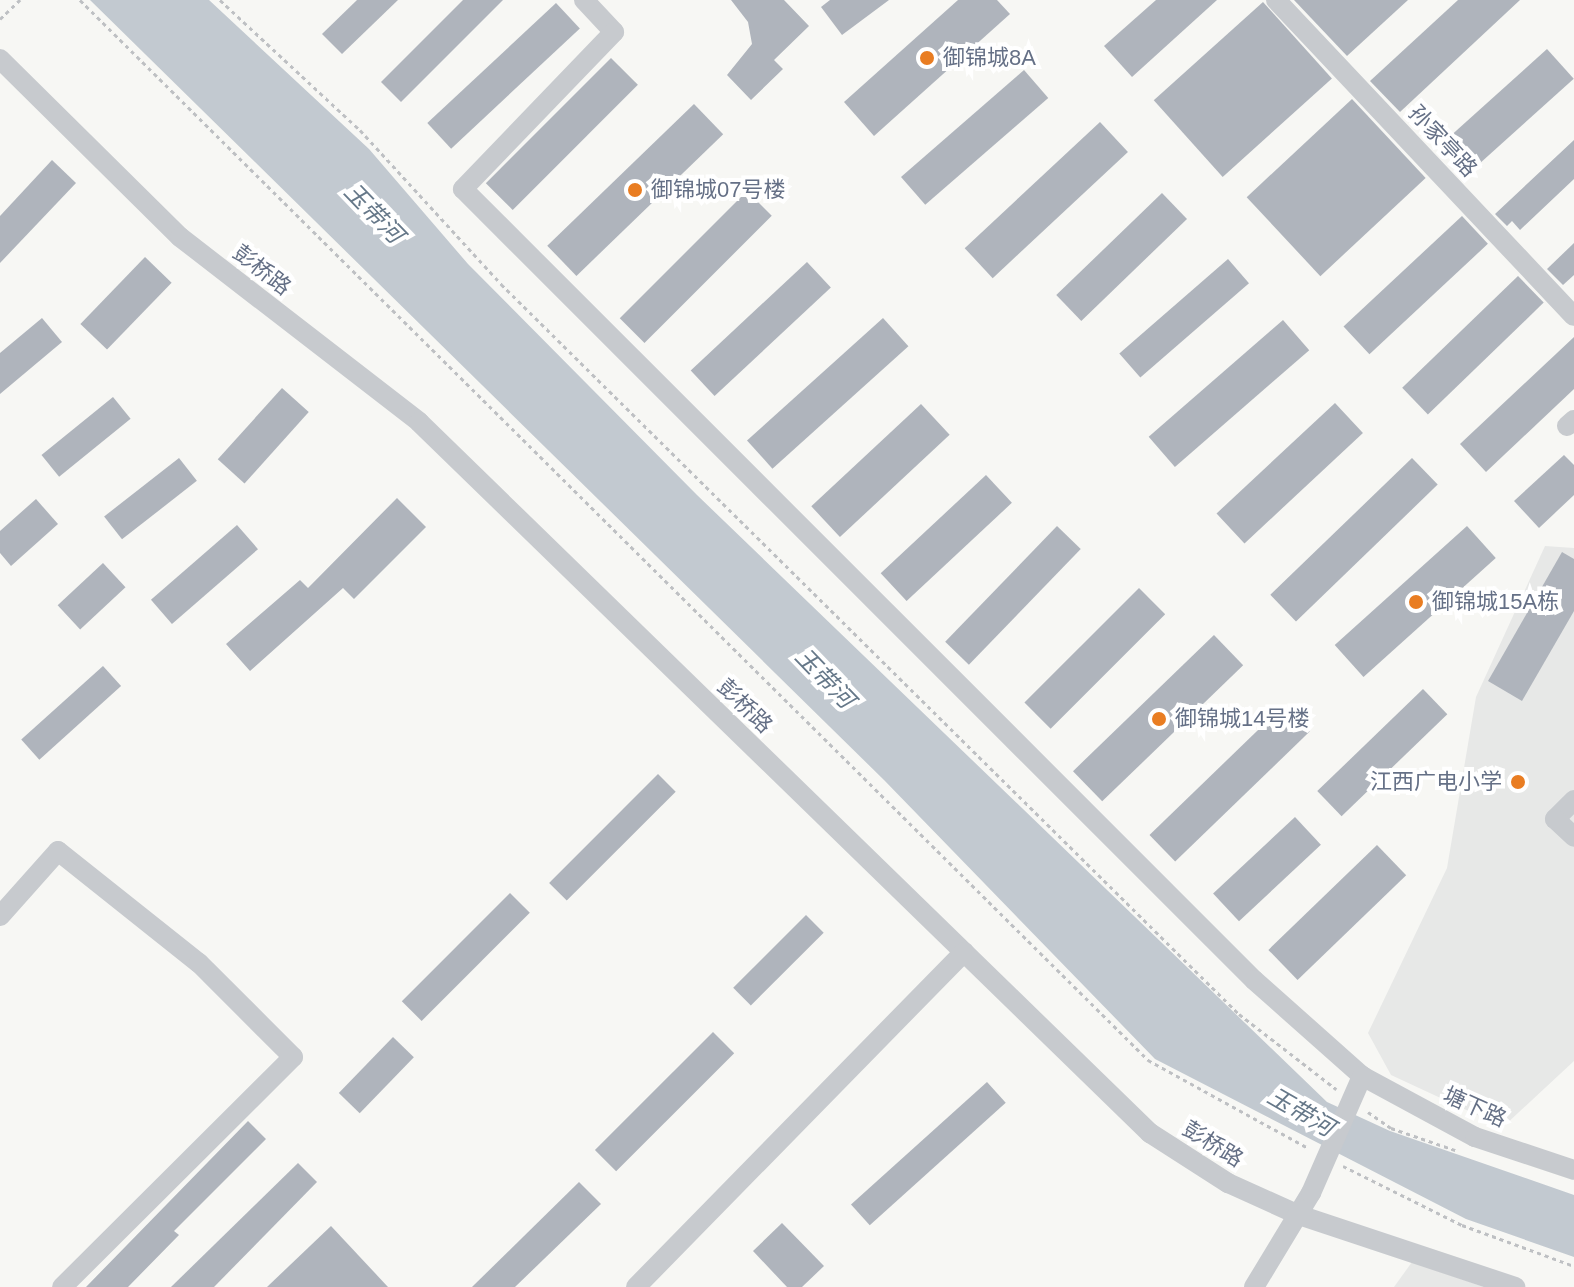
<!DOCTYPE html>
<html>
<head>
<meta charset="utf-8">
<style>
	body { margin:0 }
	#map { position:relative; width:1574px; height:1287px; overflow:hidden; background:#f7f7f4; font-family:Arial,"Noto Sans SC",sans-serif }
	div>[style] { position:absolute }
	.built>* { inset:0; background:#e7e8e7 }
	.water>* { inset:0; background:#c2c9d0 }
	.building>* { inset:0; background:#afb4bc; transform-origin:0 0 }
	.path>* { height:3px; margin-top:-1.5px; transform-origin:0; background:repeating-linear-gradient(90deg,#bec0c3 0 4px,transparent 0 8px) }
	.minor>* { height:20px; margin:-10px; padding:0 10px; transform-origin:10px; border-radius:10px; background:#c7cace }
	.dots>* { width:22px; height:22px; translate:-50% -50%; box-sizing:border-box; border:4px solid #fff; border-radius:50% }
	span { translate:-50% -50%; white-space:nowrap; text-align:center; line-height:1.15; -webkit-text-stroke:8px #fff; paint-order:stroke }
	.poi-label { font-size:22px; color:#657086 }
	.left { translate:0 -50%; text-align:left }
	.right { translate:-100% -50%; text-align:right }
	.street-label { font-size:22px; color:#657086 }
	.water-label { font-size:24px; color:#667889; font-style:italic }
</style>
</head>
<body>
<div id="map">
	<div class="built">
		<i style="clip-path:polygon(1545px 546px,1574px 548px,1574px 1061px,1503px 1127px,1391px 1075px,1368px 1033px,1447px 868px,1476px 697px)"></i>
		<i style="clip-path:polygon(1412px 1262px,1484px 1287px,1394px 1287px)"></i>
	</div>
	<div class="water">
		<i style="clip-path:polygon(90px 0,209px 0,369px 149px,468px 264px,697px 495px,1327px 1102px,1390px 1131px,1574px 1195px,1574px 1257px,1466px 1219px,1155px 1059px,884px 780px)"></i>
	</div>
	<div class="building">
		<i style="clip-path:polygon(357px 0,398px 0,342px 54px,322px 34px)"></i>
		<i style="clip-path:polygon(463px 0,503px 0,401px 102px,381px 82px)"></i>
		<i style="clip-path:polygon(731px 0,784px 0,809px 26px,774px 60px,783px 69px,751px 100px,727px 75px,752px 44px,748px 22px)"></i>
		<i style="clip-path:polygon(830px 0,889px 0,842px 35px,821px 7px)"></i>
		<i style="clip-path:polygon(958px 0,997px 0,1010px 14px,874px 136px,844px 102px)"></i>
		<i style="clip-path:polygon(1156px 0,1217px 0,1132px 77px,1104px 46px)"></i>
		<i style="clip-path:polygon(1294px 0,1408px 0,1347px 56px)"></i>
		<i style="clip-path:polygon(1458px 0,1520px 0,1400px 112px,1370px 81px)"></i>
		<i style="left:1263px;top:2px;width:103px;height:147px;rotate:48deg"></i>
		<i style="left:556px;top:3px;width:35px;height:176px;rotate:47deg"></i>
		<i style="left:1547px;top:49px;width:40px;height:145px;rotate:48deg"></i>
		<i style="left:611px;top:58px;width:38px;height:177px;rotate:45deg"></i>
		<i style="left:1024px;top:70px;width:37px;height:163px;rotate:49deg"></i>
		<i style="left:1352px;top:99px;width:108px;height:144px;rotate:47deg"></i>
		<i style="left:694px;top:104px;width:42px;height:204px;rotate:46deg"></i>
		<i style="left:1100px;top:122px;width:41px;height:185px;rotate:47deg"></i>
		<i style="clip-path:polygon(1574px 140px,1574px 179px,1520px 230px,1512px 221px,1507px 226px,1495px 214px)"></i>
		<i style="clip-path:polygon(52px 160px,76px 183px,0 263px,0 216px)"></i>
		<i style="left:747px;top:191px;width:35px;height:180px;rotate:45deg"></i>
		<i style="left:1162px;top:193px;width:36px;height:147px;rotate:46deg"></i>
		<i style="left:1462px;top:216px;width:38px;height:162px;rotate:47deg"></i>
		<i style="clip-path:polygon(1574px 243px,1574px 275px,1563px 285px,1547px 269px)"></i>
		<i style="left:145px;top:257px;width:37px;height:93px;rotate:44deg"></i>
		<i style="left:1228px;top:259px;width:32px;height:144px;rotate:49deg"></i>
		<i style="left:807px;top:262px;width:35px;height:159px;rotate:47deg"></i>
		<i style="left:1518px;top:276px;width:37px;height:161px;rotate:46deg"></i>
		<i style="clip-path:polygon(42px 318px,62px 342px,0 394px,0 353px)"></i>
		<i style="left:883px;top:318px;width:38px;height:183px;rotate:48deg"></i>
		<i style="left:1283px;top:320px;width:40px;height:178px;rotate:49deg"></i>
		<i style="clip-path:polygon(1574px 337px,1574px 389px,1486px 472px,1460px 444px)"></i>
		<i style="left:282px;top:388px;width:36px;height:96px;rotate:42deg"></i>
		<i style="left:113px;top:397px;width:28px;height:92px;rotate:51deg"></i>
		<i style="left:1335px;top:403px;width:41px;height:162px;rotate:47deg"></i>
		<i style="left:921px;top:404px;width:42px;height:150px;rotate:47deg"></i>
		<i style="clip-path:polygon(1564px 455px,1574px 465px,1574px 495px,1539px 528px,1514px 501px)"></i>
		<i style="left:179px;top:458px;width:29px;height:95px;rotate:52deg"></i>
		<i style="left:1412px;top:458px;width:37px;height:197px;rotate:46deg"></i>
		<i style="left:986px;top:475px;width:38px;height:144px;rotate:47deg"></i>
		<i style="clip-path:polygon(397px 498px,426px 527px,354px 599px,343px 588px,250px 671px,226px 644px,300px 580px,308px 588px)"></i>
		<i style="clip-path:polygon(36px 499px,58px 524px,11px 566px,0 553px,0 531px)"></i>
		<i style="left:237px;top:525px;width:32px;height:114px;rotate:49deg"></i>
		<i style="left:1057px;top:526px;width:33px;height:161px;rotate:44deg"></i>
		<i style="left:1467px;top:526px;width:43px;height:178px;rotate:48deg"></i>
		<i style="clip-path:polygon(1562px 552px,1574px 559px,1574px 611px,1522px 701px,1488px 681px)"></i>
		<i style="left:103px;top:563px;width:33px;height:62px;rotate:47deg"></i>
		<i style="left:1139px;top:588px;width:37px;height:162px;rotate:45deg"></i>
		<i style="left:1214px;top:635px;width:42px;height:196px;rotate:46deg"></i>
		<i style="left:103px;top:666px;width:27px;height:110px;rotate:48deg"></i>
		<i style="left:1423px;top:689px;width:35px;height:147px;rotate:46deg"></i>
		<i style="left:1284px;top:705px;width:37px;height:187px;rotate:46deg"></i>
		<i style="left:658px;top:774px;width:25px;height:154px;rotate:45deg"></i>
		<i style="left:1295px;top:817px;width:38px;height:112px;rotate:47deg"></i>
		<i style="left:1377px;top:845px;width:42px;height:151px;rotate:46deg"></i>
		<i style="left:510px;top:893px;width:28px;height:153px;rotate:45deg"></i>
		<i style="left:806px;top:915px;width:25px;height:103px;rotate:45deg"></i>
		<i style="left:713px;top:1032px;width:30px;height:167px;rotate:45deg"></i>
		<i style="left:393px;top:1037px;width:29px;height:78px;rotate:44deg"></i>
		<i style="left:987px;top:1082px;width:28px;height:183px;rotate:48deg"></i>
		<i style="clip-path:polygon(248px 1121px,266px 1139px,174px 1231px,179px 1235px,128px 1287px,86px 1287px)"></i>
		<i style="clip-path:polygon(298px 1163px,317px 1182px,214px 1287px,171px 1287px)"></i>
		<i style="clip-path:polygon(579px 1182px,601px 1204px,515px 1287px,472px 1287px)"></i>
		<i style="clip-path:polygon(782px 1223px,824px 1266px,802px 1287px,787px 1287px,753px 1251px)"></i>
		<i style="clip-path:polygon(331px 1226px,388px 1287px,267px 1287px)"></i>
	</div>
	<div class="path">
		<i style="left:80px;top:0;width:1505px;rotate:44.78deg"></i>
		<i style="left:1148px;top:1060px;width:183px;rotate:28.8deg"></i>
		<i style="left:220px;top:0;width:191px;rotate:42.9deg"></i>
		<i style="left:360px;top:130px;width:209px;rotate:47.5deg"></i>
		<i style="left:501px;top:284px;width:1038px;rotate:44.69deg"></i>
		<i style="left:1239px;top:1014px;width:123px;rotate:37.7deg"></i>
		<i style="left:0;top:19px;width:28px;rotate:-44deg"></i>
		<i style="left:1368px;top:1112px;width:28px;rotate:35deg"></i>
		<i style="left:1391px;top:1128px;width:68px;rotate:19deg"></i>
		<i style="left:1343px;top:1166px;width:133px;rotate:26.4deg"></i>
		<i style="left:1462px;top:1225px;width:119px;rotate:20.1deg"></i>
	</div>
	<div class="minor">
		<i style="left:584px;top:0;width:44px;rotate:46.8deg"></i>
		<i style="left:614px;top:32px;width:218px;rotate:133.9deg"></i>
		<i style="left:463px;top:189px;width:1119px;rotate:45deg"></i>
		<i style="left:1254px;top:980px;width:144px;rotate:41.6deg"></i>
		<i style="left:1362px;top:1076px;width:128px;rotate:28.4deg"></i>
		<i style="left:1475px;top:1137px;width:104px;rotate:18.4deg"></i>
		<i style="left:1276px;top:0;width:434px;rotate:46.7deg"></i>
		<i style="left:0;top:59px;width:253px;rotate:44.7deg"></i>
		<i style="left:180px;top:237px;width:302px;rotate:37.7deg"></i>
		<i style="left:419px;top:422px;width:1020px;rotate:44.21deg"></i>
		<i style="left:1150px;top:1133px;width:93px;rotate:32.7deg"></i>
		<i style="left:1228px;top:1183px;width:78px;rotate:24.3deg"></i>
		<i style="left:1299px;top:1215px;width:228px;rotate:18.4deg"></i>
		<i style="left:1567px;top:426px;width:9px;rotate:-41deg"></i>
		<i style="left:1574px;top:800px;width:27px;rotate:135deg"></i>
		<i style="left:1555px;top:819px;width:26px;rotate:43deg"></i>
		<i style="left:0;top:916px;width:87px;rotate:-48.3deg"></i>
		<i style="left:58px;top:851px;width:180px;rotate:38.5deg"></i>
		<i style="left:199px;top:963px;width:133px;rotate:45deg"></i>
		<i style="left:293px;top:1057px;width:326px;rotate:135.1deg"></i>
		<i style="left:636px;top:1287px;width:469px;rotate:-45.6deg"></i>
		<i style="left:1254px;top:1287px;width:110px;rotate:-58.8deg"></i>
		<i style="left:1311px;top:1193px;width:128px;rotate:-66.4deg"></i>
	</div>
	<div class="dots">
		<i style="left:927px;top:58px;background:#e97d22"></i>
		<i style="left:635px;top:190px;background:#e97d22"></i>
		<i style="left:1416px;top:602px;background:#e97d22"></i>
		<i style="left:1159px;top:719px;background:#e97d22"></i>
		<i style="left:1518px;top:782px;background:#e97d22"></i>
	</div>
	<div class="poi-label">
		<span class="left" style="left:943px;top:58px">御锦城8A</span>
		<span class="left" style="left:651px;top:190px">御锦城07号楼</span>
		<span class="left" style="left:1432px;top:602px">御锦城15A栋</span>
		<span class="left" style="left:1175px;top:719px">御锦城14号楼</span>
		<span class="right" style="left:1502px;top:782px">江西广电小学</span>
	</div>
	<div class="street-label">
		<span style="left:1443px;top:141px;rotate:47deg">孙家亭路</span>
		<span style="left:262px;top:270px;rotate:38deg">彭桥路</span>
		<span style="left:745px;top:706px;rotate:44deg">彭桥路</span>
		<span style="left:1475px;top:1107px;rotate:24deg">塘下路</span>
		<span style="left:1213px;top:1144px;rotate:32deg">彭桥路</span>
	</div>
	<div class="water-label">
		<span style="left:374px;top:213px;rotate:46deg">玉带河</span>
		<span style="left:825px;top:678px;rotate:46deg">玉带河</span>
		<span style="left:1301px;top:1112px;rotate:30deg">玉带河</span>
	</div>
</div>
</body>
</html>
